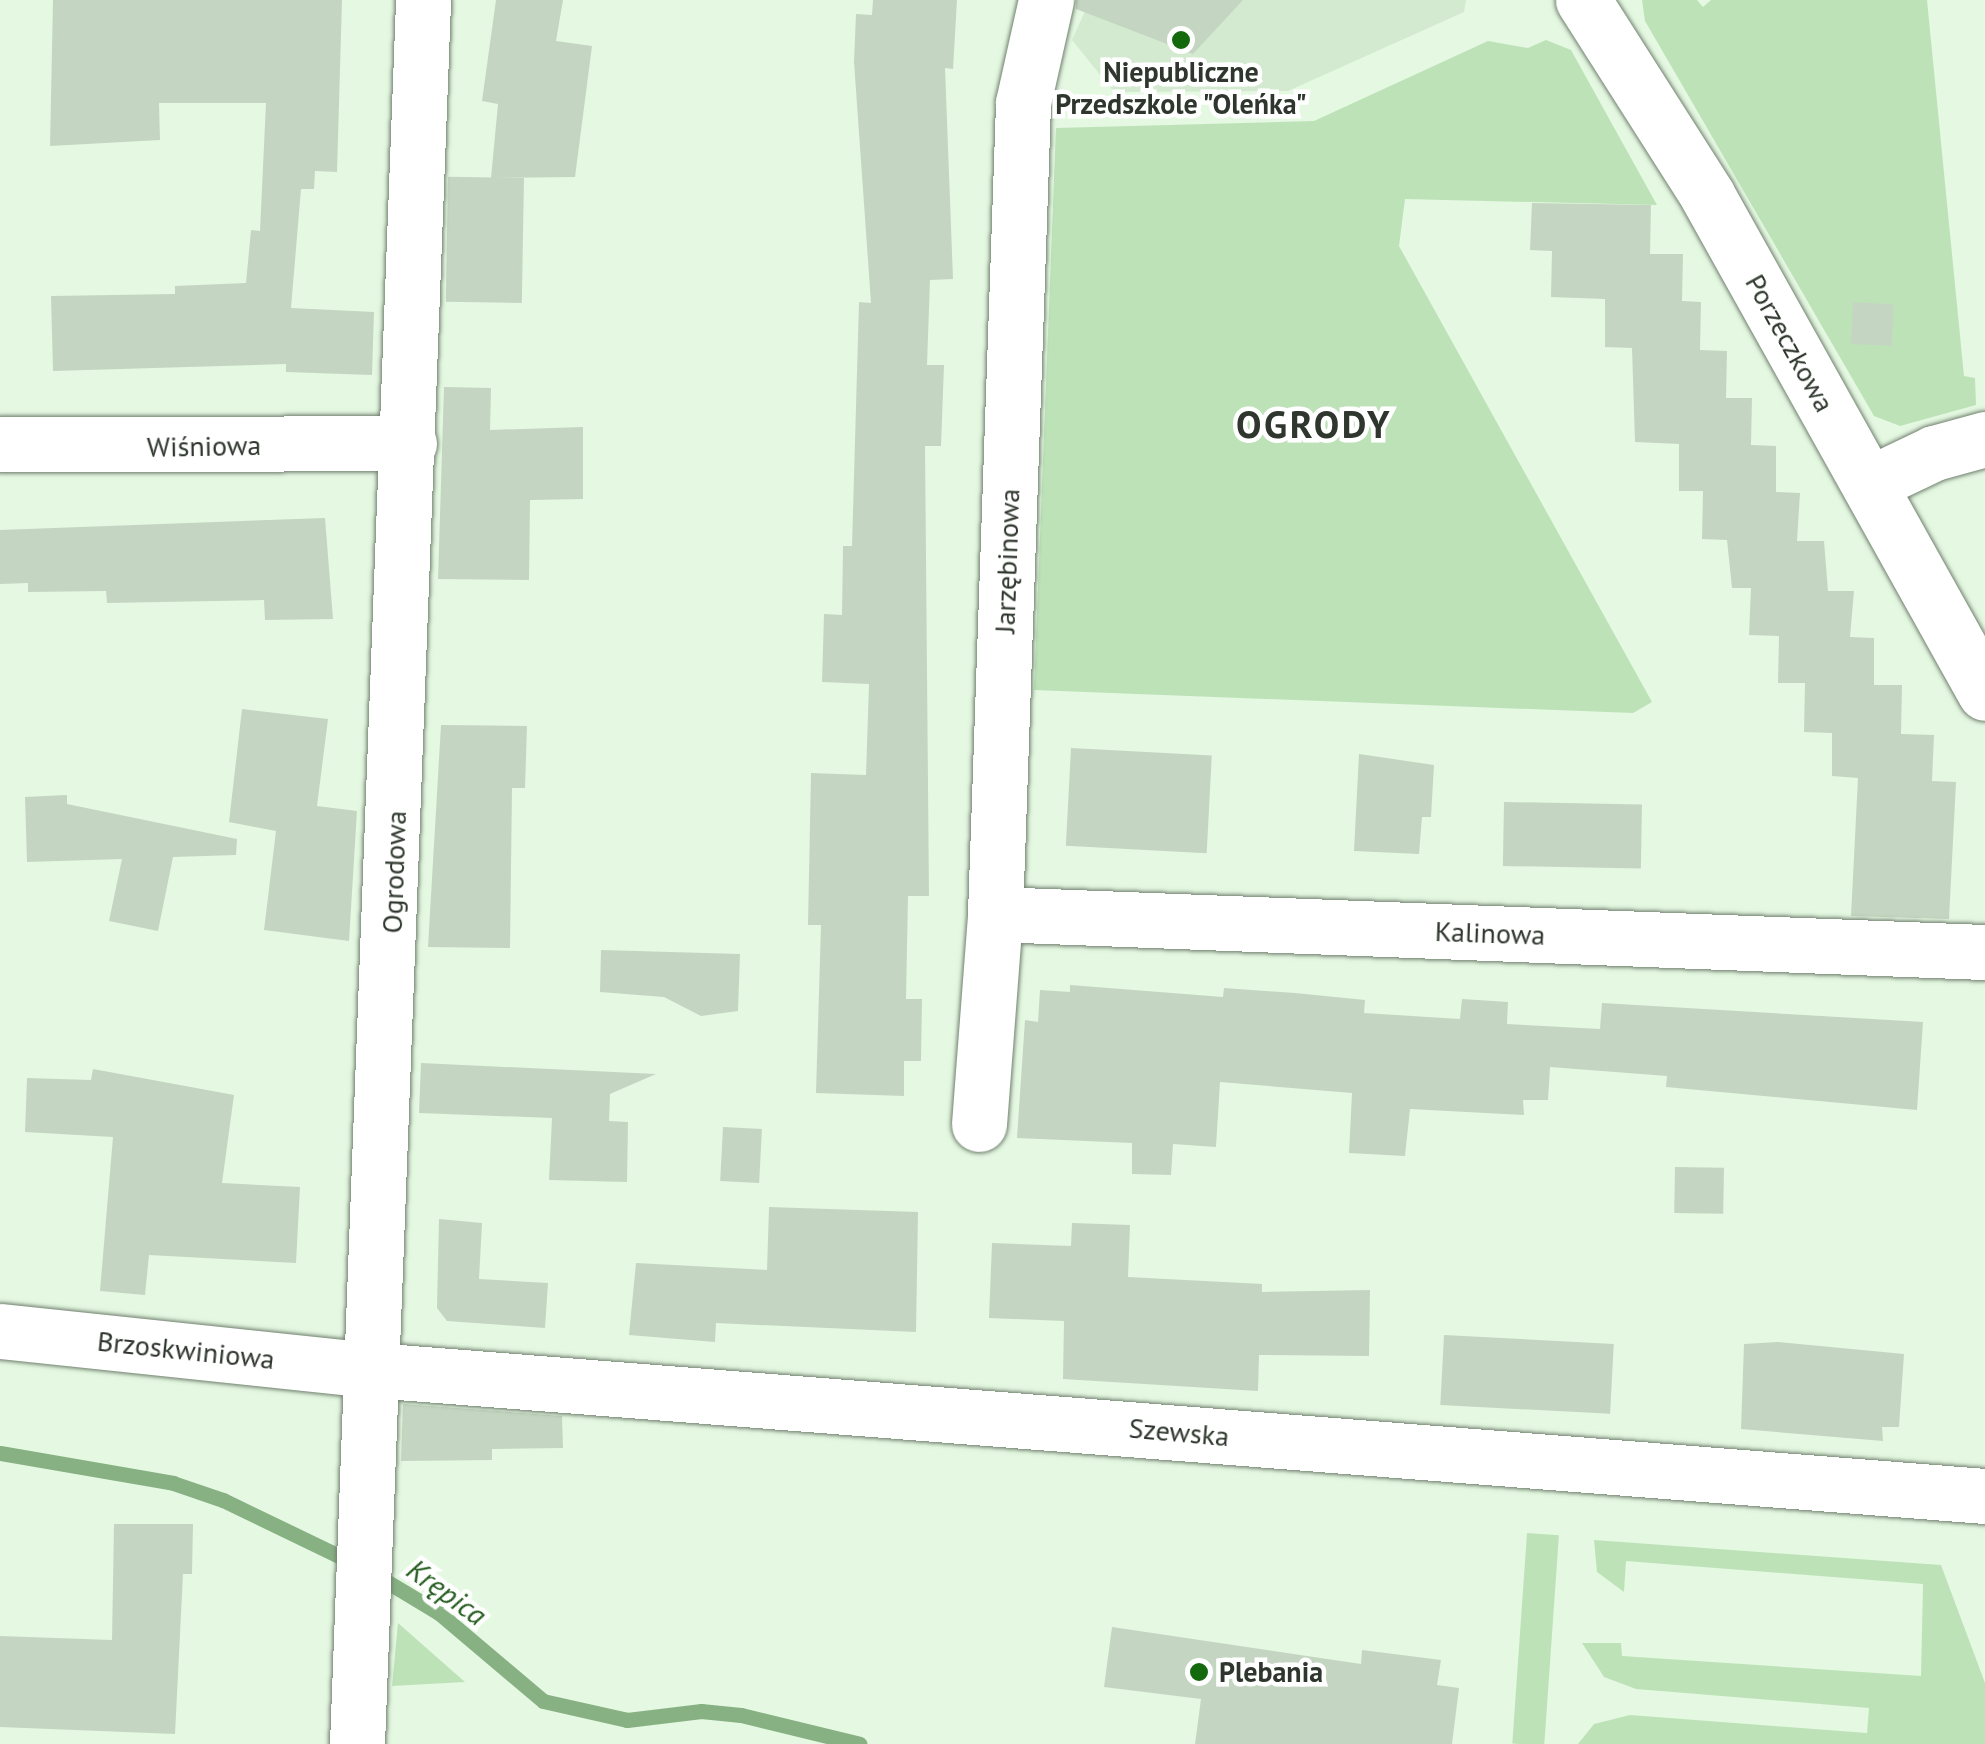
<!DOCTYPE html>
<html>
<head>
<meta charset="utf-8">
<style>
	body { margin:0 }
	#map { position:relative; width:1985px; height:1744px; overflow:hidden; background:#e5f8e2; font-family:"PT Sans",sans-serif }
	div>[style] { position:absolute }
	.built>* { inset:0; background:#d3ead0 }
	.green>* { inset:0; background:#bde2b8; transform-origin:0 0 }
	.stream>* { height:15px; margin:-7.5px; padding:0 7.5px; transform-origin:7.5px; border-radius:7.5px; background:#87b183 }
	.building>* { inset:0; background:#c4d6c1; transform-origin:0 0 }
	.roads { filter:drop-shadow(0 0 2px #70816e) drop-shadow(0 0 2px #70816e) }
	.minor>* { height:55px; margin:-27.5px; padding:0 27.5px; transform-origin:27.5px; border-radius:27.5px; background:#fff }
	.dots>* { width:28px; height:28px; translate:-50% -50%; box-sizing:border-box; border:5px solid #fff; border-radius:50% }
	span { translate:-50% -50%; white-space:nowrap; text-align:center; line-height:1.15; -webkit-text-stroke:9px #fff; paint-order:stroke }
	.poi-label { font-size:28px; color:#2e362d; font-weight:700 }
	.left { translate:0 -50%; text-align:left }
	.street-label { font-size:28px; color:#2e362d }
	.water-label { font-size:30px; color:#255d20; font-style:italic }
	.district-label { font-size:38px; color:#2e362d; font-weight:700; letter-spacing:2.5px }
</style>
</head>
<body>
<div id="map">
	<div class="built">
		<i style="clip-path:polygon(1090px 0,1466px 0,1464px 12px,1288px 91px,1114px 92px,1072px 40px)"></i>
	</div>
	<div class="green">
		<i style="clip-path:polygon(1642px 0,1697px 0,1703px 7px,1711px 0,1927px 0,1964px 376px,1975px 378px,1976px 405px,1900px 426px,1874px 416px,1645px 21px)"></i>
		<i style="clip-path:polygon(1546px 40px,1571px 50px,1657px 205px,1405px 199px,1399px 246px,1652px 702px,1633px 713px,1034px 690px,1056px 128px,1314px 121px,1488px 41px,1528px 48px)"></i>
		<i style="left:1527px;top:1533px;width:32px;height:211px;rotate:4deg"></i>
		<i style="clip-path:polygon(1594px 1540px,1941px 1565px,1985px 1683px,1985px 1744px,1578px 1744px,1594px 1724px,1630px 1715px,1867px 1733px,1869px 1708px,1636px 1689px,1604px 1677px,1582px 1643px,1621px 1643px,1622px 1656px,1921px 1676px,1923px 1584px,1626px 1561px,1624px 1592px,1597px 1572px)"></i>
		<i style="clip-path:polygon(398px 1623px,465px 1682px,392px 1686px)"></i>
	</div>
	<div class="stream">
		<i style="left:0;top:1453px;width:176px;rotate:9.8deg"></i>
		<i style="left:173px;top:1483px;width:53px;rotate:18.8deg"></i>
		<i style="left:223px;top:1500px;width:142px;rotate:25.8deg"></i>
		<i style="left:376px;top:1575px;width:74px;rotate:31.1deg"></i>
		<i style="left:439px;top:1613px;width:136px;rotate:40.2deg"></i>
		<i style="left:543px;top:1701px;width:86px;rotate:12.7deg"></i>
		<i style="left:627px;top:1720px;width:75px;rotate:-6.9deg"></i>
		<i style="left:701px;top:1711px;width:40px;rotate:5.7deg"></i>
		<i style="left:741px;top:1715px;width:122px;rotate:13.7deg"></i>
	</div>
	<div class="building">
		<i style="clip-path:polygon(53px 0,342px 0,337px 172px,315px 171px,314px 189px,301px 189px,291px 308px,374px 312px,372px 375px,286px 372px,286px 364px,53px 371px,51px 296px,175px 294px,175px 286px,246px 283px,251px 230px,260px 231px,266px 103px,159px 103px,160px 140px,50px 146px)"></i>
		<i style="clip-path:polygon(496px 0,563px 0,556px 41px,592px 46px,575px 177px,491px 178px,498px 104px,482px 101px)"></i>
		<i style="clip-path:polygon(873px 0,957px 0,953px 69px,945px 68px,953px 279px,930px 280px,927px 365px,944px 365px,941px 446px,925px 446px,929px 896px,908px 896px,906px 999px,922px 999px,921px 1061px,904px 1061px,904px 1096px,816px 1093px,821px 925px,808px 925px,811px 773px,866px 775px,869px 684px,822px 682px,824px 614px,842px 615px,843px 546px,852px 546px,859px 302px,871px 303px,854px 62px,856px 14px,872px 15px)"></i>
		<i style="clip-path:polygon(1076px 0,1243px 0,1193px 54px,1076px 9px)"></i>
		<i style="left:524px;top:178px;width:125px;height:76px;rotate:91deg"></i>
		<i style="clip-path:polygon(1532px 203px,1651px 205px,1650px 254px,1683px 254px,1682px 301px,1701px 302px,1700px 350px,1727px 351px,1726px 398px,1752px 398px,1751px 445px,1776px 446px,1776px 492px,1800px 493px,1797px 541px,1824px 541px,1828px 591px,1854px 591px,1850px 637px,1874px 638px,1874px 685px,1902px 685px,1901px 734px,1934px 735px,1932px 781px,1956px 782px,1949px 919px,1851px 916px,1858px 778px,1832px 776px,1832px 733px,1804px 732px,1805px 683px,1778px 683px,1779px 636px,1749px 635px,1751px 588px,1732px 588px,1727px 540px,1702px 539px,1703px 491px,1679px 491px,1679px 444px,1635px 442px,1632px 348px,1605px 347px,1605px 299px,1551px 297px,1552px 251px,1530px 250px)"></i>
		<i style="left:1853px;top:302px;width:41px;height:42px;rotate:3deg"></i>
		<i style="clip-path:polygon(444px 387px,491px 388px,490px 430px,583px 427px,583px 499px,530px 500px,529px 580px,438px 579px)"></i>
		<i style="clip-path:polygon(325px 518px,333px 619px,265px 620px,264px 600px,107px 603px,106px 591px,28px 592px,28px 583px,0 584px,0 530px)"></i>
		<i style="clip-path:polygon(242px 709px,328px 719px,317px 806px,357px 811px,349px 941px,264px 930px,276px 831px,229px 822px)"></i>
		<i style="clip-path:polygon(441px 725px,527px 726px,525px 788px,512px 788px,510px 948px,428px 947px)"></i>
		<i style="left:1071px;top:748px;width:141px;height:98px;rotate:3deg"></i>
		<i style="clip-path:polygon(1359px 754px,1434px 765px,1431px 817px,1422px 817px,1419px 854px,1354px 851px)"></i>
		<i style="clip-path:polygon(67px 795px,67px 804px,237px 839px,236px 855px,173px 857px,158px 931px,109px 921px,122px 859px,27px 862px,25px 797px)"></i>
		<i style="left:1504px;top:802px;width:138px;height:64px;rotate:1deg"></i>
		<i style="clip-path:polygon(601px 950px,740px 954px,738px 1011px,701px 1016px,664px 997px,600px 992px)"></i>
		<i style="clip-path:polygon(1070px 985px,1223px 997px,1224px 988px,1295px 993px,1365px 1000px,1364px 1013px,1460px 1019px,1462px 999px,1508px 1002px,1507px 1024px,1600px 1029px,1602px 1003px,1923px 1022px,1917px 1110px,1666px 1087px,1667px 1076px,1550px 1067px,1548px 1100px,1523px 1100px,1524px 1115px,1410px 1109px,1405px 1156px,1349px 1153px,1352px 1093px,1220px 1082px,1216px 1147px,1173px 1144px,1171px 1175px,1132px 1174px,1132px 1143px,1017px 1138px,1025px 1020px,1038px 1022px,1040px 990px,1070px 992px)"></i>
		<i style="clip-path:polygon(421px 1063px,656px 1074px,610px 1094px,609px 1121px,628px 1122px,627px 1182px,549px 1180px,552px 1118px,419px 1113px)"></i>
		<i style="clip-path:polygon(93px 1069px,234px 1095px,222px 1183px,300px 1187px,296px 1263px,149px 1255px,145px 1295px,100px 1291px,113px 1137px,25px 1132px,27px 1078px,91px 1080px)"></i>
		<i style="left:723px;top:1127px;width:39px;height:54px;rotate:3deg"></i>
		<i style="left:1675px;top:1167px;width:49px;height:46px;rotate:1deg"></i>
		<i style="clip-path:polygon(769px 1207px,918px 1212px,916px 1332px,716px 1323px,715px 1342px,629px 1335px,636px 1263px,767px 1270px)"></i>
		<i style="clip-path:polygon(439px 1219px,482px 1223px,479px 1279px,548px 1283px,545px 1328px,447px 1321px,437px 1308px)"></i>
		<i style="clip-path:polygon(1072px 1223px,1130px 1225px,1128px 1277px,1262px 1284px,1262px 1292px,1370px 1290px,1369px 1356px,1259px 1355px,1258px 1391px,1063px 1379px,1064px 1321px,989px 1318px,992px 1243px,1071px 1246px)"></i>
		<i style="left:1444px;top:1335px;width:170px;height:70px;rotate:3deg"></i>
		<i style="clip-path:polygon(1778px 1342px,1904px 1354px,1899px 1427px,1882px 1427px,1883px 1441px,1741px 1429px,1744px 1344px)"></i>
		<i style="clip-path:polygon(403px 1404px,562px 1416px,563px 1448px,492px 1449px,492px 1460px,401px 1461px)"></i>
		<i style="clip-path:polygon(114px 1524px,193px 1524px,192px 1574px,183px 1574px,175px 1734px,0 1727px,0 1636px,112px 1640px)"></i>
		<i style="clip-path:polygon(1112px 1627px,1361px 1664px,1362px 1650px,1441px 1660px,1437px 1685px,1459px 1688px,1452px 1744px,1195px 1744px,1201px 1699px,1104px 1687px)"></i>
	</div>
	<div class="roads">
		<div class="minor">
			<i style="left:1583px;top:0;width:231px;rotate:57.5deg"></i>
			<i style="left:1707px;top:195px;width:570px;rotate:60.83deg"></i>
			<i style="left:0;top:444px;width:409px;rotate:-0.1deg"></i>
			<i style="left:1869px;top:484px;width:72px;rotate:-25.5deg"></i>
			<i style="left:1934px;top:453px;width:53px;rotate:-15.4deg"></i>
			<i style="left:995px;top:914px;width:991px;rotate:2.2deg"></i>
			<i style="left:979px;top:1124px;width:211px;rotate:-85.6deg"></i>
			<i style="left:995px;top:914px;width:811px;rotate:-88.02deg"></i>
			<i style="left:1023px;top:103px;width:106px;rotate:-77.4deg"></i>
			<i style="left:0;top:1331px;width:375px;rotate:6deg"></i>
			<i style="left:373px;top:1370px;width:1617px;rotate:4.47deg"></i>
			<i style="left:357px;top:1744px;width:1745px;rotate:-87.83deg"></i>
		</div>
	</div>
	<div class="dots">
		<i style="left:1181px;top:40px;background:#14690d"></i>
		<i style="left:1199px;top:1672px;background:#14690d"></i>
	</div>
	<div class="poi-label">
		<span style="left:1181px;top:88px">Niepubliczne<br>Przedszkole "Oleńka"</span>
		<span class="left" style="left:1219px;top:1672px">Plebania</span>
	</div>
	<div class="street-label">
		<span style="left:1790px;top:343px;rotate:61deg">Porzeczkowa</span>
		<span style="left:204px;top:446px;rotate:-1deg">Wiśniowa</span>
		<span style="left:1007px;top:561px;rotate:-88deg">Jarzębinowa</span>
		<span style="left:394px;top:872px;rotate:-88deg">Ogrodowa</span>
		<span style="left:1490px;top:933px;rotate:2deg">Kalinowa</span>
		<span style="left:186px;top:1350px;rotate:6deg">Brzoskwiniowa</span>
		<span style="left:1179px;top:1432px;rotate:5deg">Szewska</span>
	</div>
	<div class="water-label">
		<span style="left:447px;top:1592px;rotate:36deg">Krępica</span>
	</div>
	<div class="district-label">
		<span style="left:1314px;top:424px">OGRODY</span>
	</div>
</div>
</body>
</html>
